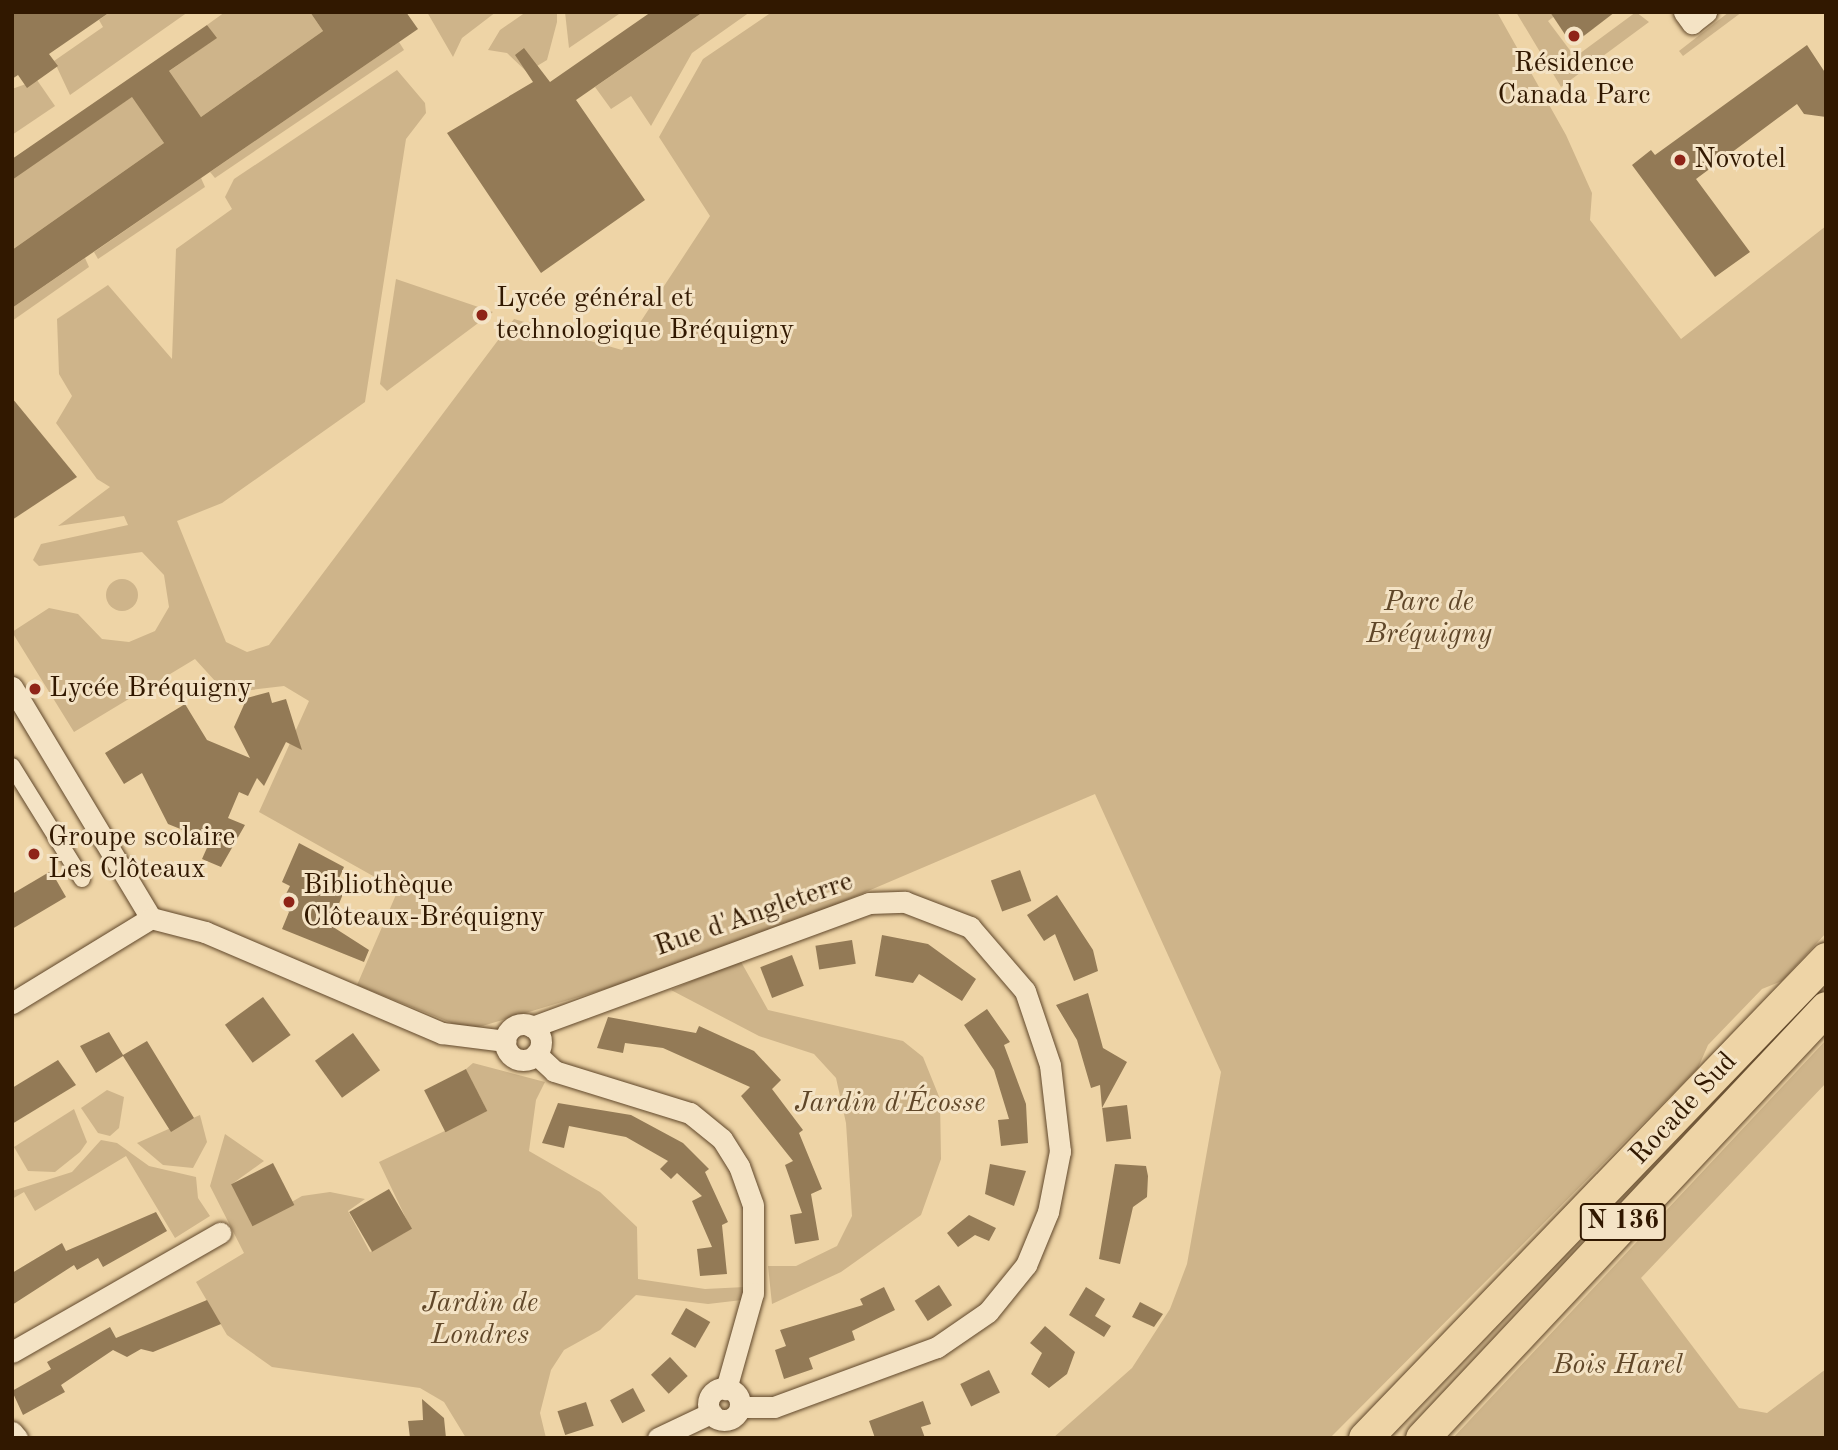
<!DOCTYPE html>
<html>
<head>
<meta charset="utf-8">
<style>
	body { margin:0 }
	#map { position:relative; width:1838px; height:1450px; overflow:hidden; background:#eed4a6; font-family:"Old Standard TT",serif }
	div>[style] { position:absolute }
	.green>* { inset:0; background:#ceb48a }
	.round { border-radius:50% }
	.building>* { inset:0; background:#937a56; transform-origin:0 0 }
	.roads { filter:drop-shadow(0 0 2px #60472a) drop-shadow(0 0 2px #60472a) }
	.pedestrian>* { height:16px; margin:-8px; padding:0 8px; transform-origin:8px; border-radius:8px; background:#f4e3c5 }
	.minor>* { height:21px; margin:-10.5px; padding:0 10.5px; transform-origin:10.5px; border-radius:10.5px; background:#f4e3c5 }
	.minor>.ring { margin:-10.5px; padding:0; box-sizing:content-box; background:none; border:21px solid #f4e3c5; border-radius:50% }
	.trunk>* { height:33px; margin:-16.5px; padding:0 16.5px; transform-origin:16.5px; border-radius:16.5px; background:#eed4a6 }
	.dots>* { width:19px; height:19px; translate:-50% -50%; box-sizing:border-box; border:4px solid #f4e3c5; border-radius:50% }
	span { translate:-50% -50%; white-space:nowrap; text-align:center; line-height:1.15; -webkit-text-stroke:6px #f4e3c5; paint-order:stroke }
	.shield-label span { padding:2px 5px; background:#f4e3c5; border:2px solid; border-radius:5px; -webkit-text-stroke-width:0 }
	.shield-label { font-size:26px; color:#311800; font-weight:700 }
	.poi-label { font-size:28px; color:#311800 }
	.left { translate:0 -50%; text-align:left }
	.park-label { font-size:28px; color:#604729; font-style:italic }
	.street-label { font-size:28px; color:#311800 }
	.frame { position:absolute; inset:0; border:14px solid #311800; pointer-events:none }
</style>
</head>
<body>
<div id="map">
	<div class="green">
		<i style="clip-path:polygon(110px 12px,188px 12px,70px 95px,54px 61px,103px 27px,99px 20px)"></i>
		<i style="clip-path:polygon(225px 12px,310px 12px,323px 31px,201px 117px,168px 72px,216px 38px,207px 25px)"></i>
		<i style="clip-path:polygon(427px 12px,496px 12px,462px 38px,453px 57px)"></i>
		<i style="clip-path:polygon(526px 12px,557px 12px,557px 22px,547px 60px,527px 72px,507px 53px,488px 50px,500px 30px)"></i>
		<i style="clip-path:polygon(565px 12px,622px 12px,569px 48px)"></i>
		<i style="clip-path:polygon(703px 12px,750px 12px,692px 53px,651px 126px,631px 96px,611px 109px,595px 87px)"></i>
		<i style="clip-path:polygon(772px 12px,1497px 12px,1566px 135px,1592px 193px,1590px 220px,1681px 339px,1826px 226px,1826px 933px,1782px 981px,1762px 989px,1708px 1045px,1698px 1068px,1330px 1438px,1053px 1438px,1132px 1368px,1170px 1309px,1187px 1264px,1221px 1072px,1095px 794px,718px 955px,469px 1030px,357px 985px,398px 890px,259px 812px,309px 701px,284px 686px,226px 693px,195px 659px,74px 732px,12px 632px,49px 608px,78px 614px,102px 639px,129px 642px,155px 631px,169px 607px,164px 575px,142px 552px,39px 566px,33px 560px,41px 544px,128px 525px,124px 516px,58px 526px,110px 487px,97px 479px,56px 423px,72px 396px,59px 374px,57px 319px,108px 285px,172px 359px,176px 249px,232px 209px,225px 197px,234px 179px,397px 70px,425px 103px,426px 113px,406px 139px,365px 402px,222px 503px,177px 521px,226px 642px,247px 652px,269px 645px,514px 319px,622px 350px,710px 216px,659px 137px,703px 59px)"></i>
		<i style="clip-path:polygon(1516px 12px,1560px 12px,1548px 21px,1575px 57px,1636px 12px,1649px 22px,1561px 87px)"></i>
		<i style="clip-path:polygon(1729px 12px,1742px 12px,1683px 56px,1679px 51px)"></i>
		<i style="clip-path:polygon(399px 42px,404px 50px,215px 178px,210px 172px)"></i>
		<i style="clip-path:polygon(37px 80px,55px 106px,12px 135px,12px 89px)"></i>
		<i style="clip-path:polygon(133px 96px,164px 143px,12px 250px,12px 179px)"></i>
		<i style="clip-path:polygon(201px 178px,205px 187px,98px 259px,94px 252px)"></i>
		<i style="clip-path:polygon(85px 258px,89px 267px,12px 321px,12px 308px)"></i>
		<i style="clip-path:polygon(396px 279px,493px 312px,387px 391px,380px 384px)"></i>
		<i class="round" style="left:106px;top:579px;width:32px;height:32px"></i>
		<i style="clip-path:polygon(740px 960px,768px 1010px,903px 1041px,923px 1057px,940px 1099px,941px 1159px,921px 1215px,841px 1272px,772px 1304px,768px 1266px,796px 1266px,837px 1246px,852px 1216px,846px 1123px,836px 1078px,814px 1054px,759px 1036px,671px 990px)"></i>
		<i style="clip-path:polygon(1826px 1040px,1826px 1083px,1641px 1278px,1739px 1408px,1767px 1413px,1826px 1369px,1826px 1438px,1453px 1438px)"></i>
		<i style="clip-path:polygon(473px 1063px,545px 1082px,536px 1100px,529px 1151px,600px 1192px,637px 1227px,638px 1279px,705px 1289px,745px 1287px,742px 1300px,708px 1304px,636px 1295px,600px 1330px,564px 1350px,551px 1370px,540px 1413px,546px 1438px,466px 1438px,444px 1402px,420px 1388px,272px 1367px,227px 1335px,196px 1282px,244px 1253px,210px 1186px,225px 1134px,264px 1161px,232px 1184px,252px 1225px,302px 1196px,330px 1192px,365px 1199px,348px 1211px,370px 1252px,411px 1229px,379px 1162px,487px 1111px,466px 1069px)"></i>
		<i style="clip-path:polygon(107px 1090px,124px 1097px,119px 1128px,110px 1136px,98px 1133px,81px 1108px)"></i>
		<i style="clip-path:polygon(74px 1109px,87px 1142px,80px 1152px,55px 1172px,28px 1171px,14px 1147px)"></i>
		<i style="clip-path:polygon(200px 1115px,207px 1142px,193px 1168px,163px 1165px,137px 1143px)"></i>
		<i style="clip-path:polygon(101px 1140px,117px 1143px,149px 1166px,196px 1177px,198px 1198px,210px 1216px,175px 1238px,126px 1156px,35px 1211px,24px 1192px,12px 1199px,12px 1191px,72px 1172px)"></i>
	</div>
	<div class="building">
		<i style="clip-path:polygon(12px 12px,110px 12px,49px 54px,58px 66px,27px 88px,18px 75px,12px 79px)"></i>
		<i style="clip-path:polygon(310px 12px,406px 12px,418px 29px,12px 308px,12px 250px,164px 143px,132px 97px,12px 180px,12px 159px,207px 25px,217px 38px,169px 71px,201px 117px,323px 31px)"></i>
		<i style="clip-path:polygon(651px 12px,703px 12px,576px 100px,645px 200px,541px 273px,447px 133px,533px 82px,515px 55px,524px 48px,550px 82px)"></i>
		<i style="clip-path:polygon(1550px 12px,1615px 12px,1572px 45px)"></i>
		<i style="clip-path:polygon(1807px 45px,1826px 74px,1826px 117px,1804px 114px,1797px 104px,1696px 179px,1750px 252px,1715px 277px,1632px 165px,1651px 150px,1655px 155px)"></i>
		<i style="clip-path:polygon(12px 398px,77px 477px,12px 520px)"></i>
		<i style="clip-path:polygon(269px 692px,272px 703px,286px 699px,302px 750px,286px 742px,264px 786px,257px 778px,248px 796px,239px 792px,228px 818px,245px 825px,221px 867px,202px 859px,210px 841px,168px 824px,142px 773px,124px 784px,105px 753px,185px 704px,207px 740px,250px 758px,234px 727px,247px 698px)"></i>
		<i style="clip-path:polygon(299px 843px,344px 867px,337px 883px,346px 887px,330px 925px,369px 950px,364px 962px,282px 929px,289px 912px,281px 904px,290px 886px,282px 882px)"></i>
		<i style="left:1020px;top:870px;width:33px;height:31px;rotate:70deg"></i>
		<i style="clip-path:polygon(51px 871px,66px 897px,12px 929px,12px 894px)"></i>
		<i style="clip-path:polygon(1057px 895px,1093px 950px,1098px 971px,1074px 981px,1055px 934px,1044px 941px,1027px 915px)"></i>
		<i style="clip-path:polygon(882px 935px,928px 944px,976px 979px,962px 1001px,919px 974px,913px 983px,875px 976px)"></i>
		<i style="left:852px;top:940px;width:24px;height:37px;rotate:81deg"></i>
		<i style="left:792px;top:955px;width:33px;height:34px;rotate:69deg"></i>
		<i style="clip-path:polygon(1088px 993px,1103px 1048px,1127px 1062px,1102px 1108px,1100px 1085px,1091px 1088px,1077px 1040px,1056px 1005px)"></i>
		<i style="left:263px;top:997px;width:47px;height:47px;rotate:54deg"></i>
		<i style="clip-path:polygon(987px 1009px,1010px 1042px,1004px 1045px,1026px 1104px,1028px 1143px,1001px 1146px,998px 1120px,1009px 1119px,994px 1070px,964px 1025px)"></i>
		<i style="clip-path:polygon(608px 1017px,696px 1033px,699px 1026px,754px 1051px,781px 1080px,772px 1089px,803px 1130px,799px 1133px,822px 1189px,811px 1194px,819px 1240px,795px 1244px,790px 1215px,802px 1213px,785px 1165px,793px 1161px,741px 1096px,750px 1087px,663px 1048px,625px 1043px,623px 1053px,597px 1048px)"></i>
		<i style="clip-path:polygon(109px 1032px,123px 1055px,147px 1041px,194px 1118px,171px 1132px,123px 1056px,96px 1073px,80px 1046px)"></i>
		<i style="left:353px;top:1033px;width:46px;height:47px;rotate:54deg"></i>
		<i style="clip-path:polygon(58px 1060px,76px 1085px,12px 1124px,12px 1088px)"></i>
		<i style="left:466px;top:1069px;width:47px;height:47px;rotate:63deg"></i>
		<i style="clip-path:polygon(558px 1103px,631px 1115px,683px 1143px,709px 1169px,705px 1172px,728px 1222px,722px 1225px,727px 1274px,700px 1276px,697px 1249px,712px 1247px,692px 1201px,702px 1196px,677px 1173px,671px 1179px,660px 1169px,668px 1161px,626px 1137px,569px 1126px,564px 1148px,542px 1143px)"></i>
		<i style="left:1127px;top:1105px;width:34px;height:25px;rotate:83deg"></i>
		<i style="left:273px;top:1163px;width:47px;height:47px;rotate:63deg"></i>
		<i style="clip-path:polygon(990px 1164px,1026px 1171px,1014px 1206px,985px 1194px)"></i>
		<i style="clip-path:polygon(1115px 1164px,1146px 1166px,1148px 1176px,1147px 1197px,1133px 1207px,1120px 1264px,1099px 1259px)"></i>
		<i style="left:389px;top:1189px;width:46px;height:46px;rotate:60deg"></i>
		<i style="clip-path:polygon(156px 1212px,167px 1231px,103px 1267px,98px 1258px,77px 1270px,74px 1265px,12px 1305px,12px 1273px,62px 1243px,66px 1251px)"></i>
		<i style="clip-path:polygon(969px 1215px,996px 1228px,989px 1241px,975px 1235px,958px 1247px,947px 1233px)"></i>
		<i style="left:939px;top:1285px;width:24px;height:29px;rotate:57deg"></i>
		<i style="clip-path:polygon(884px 1287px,895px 1310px,852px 1331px,855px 1340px,809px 1358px,813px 1369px,784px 1379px,775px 1350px,786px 1346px,780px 1330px,863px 1305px,860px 1299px)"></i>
		<i style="clip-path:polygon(1086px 1287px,1105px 1299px,1095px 1316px,1111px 1326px,1104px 1337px,1069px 1315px)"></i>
		<i style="clip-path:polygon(207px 1300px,221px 1324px,153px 1352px,141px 1349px,127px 1357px,113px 1350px,61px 1385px,65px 1392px,23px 1415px,12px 1391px,51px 1369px,47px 1362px,110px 1327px,116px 1338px)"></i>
		<i style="clip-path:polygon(1140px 1302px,1163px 1314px,1154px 1327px,1132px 1317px)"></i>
		<i style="left:686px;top:1308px;width:28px;height:30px;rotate:30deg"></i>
		<i style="clip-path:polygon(1045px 1326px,1075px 1352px,1067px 1374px,1049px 1388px,1031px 1374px,1042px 1353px,1030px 1343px)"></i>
		<i style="left:670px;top:1357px;width:26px;height:26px;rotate:47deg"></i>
		<i style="left:989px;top:1370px;width:25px;height:32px;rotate:64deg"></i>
		<i style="left:633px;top:1388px;width:26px;height:26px;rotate:62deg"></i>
		<i style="clip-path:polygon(422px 1399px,444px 1418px,446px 1438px,410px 1438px,408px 1421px,423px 1420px)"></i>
		<i style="clip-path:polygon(923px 1401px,931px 1424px,921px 1427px,925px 1438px,875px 1438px,869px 1421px)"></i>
		<i style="left:586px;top:1402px;width:25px;height:30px;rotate:72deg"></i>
	</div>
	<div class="roads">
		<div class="pedestrian">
			<i style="left:12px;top:766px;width:133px;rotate:58.2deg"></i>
		</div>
		<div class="minor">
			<i style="left:1684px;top:12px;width:14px;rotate:54deg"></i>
			<i style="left:1692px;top:23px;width:18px;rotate:-38deg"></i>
			<i style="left:12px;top:687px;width:270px;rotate:59deg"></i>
			<i style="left:151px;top:918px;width:56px;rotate:14.5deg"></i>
			<i style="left:205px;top:932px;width:258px;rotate:23.1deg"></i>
			<i style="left:442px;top:1033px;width:64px;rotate:7.2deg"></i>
			<i style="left:12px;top:1003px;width:163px;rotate:-31.4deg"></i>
			<i class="ring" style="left:505px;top:1024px;width:15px;height:15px"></i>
			<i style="left:532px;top:1027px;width:359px;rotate:-20.2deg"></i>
			<i style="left:869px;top:903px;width:36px;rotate:-2deg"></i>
			<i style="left:905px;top:902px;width:70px;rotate:21deg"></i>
			<i style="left:970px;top:927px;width:84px;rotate:49.3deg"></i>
			<i style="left:1025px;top:991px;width:78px;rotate:71.3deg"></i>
			<i style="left:1050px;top:1065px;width:87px;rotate:83.4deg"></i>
			<i style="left:1060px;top:1151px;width:62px;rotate:101.1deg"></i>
			<i style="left:1048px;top:1212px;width:57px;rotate:112.5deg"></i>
			<i style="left:1026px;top:1265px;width:60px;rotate:129deg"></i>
			<i style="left:988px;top:1312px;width:62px;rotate:145.5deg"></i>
			<i style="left:937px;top:1347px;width:174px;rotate:159.8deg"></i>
			<i style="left:774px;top:1407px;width:34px;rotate:180deg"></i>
			<i style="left:536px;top:1054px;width:25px;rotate:43deg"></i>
			<i style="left:554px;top:1071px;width:142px;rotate:17.2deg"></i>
			<i style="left:690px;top:1113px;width:41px;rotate:39.1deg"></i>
			<i style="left:722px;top:1139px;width:32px;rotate:58deg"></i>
			<i style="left:739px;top:1166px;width:41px;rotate:70.3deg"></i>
			<i style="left:753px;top:1205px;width:88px;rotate:90deg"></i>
			<i style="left:753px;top:1293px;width:100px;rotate:105.7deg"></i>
			<i style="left:12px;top:1352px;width:240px;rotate:-29.8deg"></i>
			<i class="ring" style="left:708px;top:1388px;width:11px;height:11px"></i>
			<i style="left:12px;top:1432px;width:8px;rotate:50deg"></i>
			<i style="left:658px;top:1438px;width:59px;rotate:-25.3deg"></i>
		</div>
		<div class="trunk">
			<i style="left:1365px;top:1438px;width:665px;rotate:-46.1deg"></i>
			<i style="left:1422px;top:1438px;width:590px;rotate:-46.79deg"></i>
		</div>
	</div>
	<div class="dots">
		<i style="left:1574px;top:36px;background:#8f2418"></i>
		<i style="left:1680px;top:160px;background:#8f2418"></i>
		<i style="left:482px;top:315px;background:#8f2418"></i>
		<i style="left:35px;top:689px;background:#8f2418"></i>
		<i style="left:34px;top:854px;background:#8f2418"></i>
		<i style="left:289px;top:902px;background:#8f2418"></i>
	</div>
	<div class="shield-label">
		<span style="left:1623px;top:1222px">N 136</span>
	</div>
	<div class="poi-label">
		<span style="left:1574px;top:80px">Résidence<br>Canada Parc</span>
		<span class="left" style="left:1694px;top:160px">Novotel</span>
		<span class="left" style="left:496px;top:315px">Lycée général et<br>technologique Bréquigny</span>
		<span class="left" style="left:49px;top:689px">Lycée Bréquigny</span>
		<span class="left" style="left:48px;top:854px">Groupe scolaire<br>Les Clôteaux</span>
		<span class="left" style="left:303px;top:902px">Bibliothèque<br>Clôteaux-Bréquigny</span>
	</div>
	<div class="park-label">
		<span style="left:1429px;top:619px">Parc de<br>Bréquigny</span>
		<span style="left:890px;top:1104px">Jardin d'Écosse</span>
		<span style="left:480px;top:1320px">Jardin de<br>Londres</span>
		<span style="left:1618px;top:1366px">Bois Harel</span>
	</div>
	<div class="street-label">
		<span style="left:754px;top:915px;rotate:-19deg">Rue d'Angleterre</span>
		<span style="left:1684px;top:1109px;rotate:-47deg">Rocade Sud</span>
	</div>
	<div class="frame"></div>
</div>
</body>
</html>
